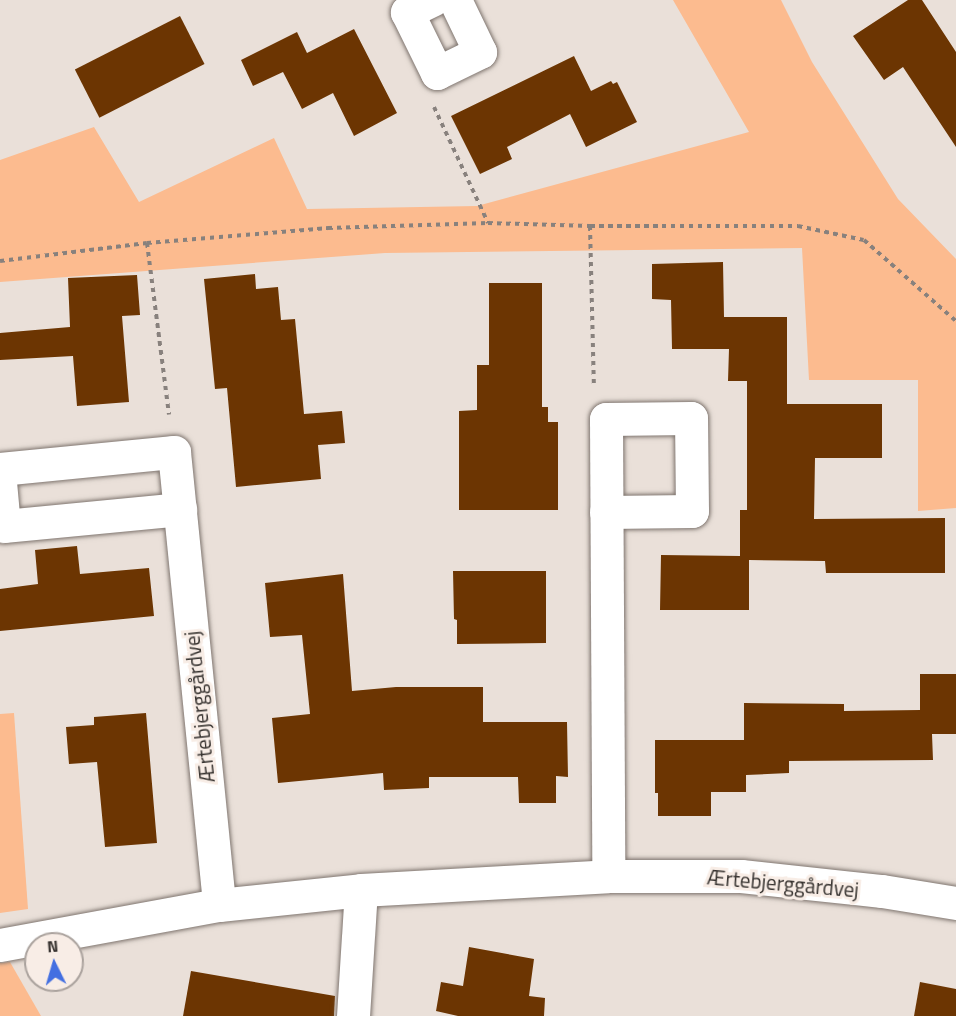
<!DOCTYPE html>
<html>
<head>
<meta charset="utf-8">
<style>
	body { margin:0 }
	#map { position:relative; width:956px; height:1016px; overflow:hidden; background:#eae0d9; font-family:"Titillium Web",sans-serif }
	div>[style] { position:absolute }
	.green>* { inset:0; background:#fcbb8f }
	.building>* { inset:0; background:#6c3502; transform-origin:0 0 }
	.path>* { height:4px; margin-top:-2px; transform-origin:0; background:repeating-linear-gradient(90deg,#88817d 0 4.5px,transparent 0 9px) }
	.roads { filter:drop-shadow(0 0 2px #7f756f) drop-shadow(0 0 2px #7f756f) }
	.minor>* { height:33px; margin:-16.5px; padding:0 16.5px; transform-origin:16.5px; border-radius:16.5px; background:#fff }
	span { translate:-50% -50%; white-space:nowrap; text-align:center; line-height:1.15; -webkit-text-stroke:6px #f8ede6; paint-order:stroke }
	.street-label { font-size:21px; color:#36322f }
	.north { position:absolute; left:24px; top:932px; width:60px; height:60px; box-sizing:border-box; background:#f8ede6; border:2px solid #aaa29d; border-radius:50%; rotate:355deg; font-size:16px; font-weight:700; line-height:24px; text-align:center; color:#36322f }
	.north::after { content:''; display:block; margin:auto; width:21px; height:27px; background:#436fe1; clip-path:polygon(50% 0,100% 100%,50% 72%,0 100%) }
</style>
</head>
<body>
<div id="map">
	<div class="green">
		<i style="clip-path:polygon(673px 0,781px 0,812px 62px,898px 199px,956px 259px,956px 508px,918px 511px,918px 380px,809px 380px,802px 248px,385px 253px,0 282px,0 160px,94px 127px,139px 202px,274px 138px,307px 209px,477px 206px,749px 132px)"></i>
		<i style="clip-path:polygon(14px 713px,28px 909px,0 913px,0 714px)"></i>
		<i style="clip-path:polygon(10px 962px,41px 1016px,0 1016px,0 963px)"></i>
	</div>
	<div class="building">
		<i style="clip-path:polygon(908px 0,922px 0,956px 52px,956px 147px,903px 67px,884px 80px,853px 36px)"></i>
		<i style="left:180px;top:16px;width:54px;height:118px;rotate:63deg"></i>
		<i style="clip-path:polygon(354px 29px,397px 113px,354px 136px,333px 93px,302px 109px,283px 72px,253px 86px,241px 60px,297px 32px,307px 53px)"></i>
		<i style="clip-path:polygon(574px 56px,591px 91px,611px 81px,613px 84px,617px 82px,637px 122px,586px 147px,570px 114px,507px 147px,512px 159px,480px 174px,451px 116px)"></i>
		<i style="clip-path:polygon(723px 262px,724px 317px,787px 317px,787px 404px,882px 404px,882px 458px,815px 458px,814px 519px,945px 518px,945px 573px,826px 573px,825px 561px,749px 560px,749px 610px,660px 610px,661px 555px,740px 556px,740px 510px,747px 510px,747px 381px,728px 381px,729px 349px,672px 349px,671px 300px,652px 299px,652px 264px)"></i>
		<i style="clip-path:polygon(255px 274px,256px 289px,278px 287px,281px 320px,295px 319px,304px 414px,342px 411px,345px 443px,318px 445px,321px 479px,236px 487px,227px 388px,215px 389px,204px 279px)"></i>
		<i style="clip-path:polygon(137px 275px,140px 315px,122px 316px,129px 402px,77px 406px,73px 356px,0 360px,0 333px,70px 327px,68px 278px)"></i>
		<i style="clip-path:polygon(489px 283px,542px 283px,542px 407px,548px 407px,548px 422px,558px 422px,558px 510px,459px 510px,459px 411px,477px 410px,477px 365px,489px 365px)"></i>
		<i style="clip-path:polygon(77px 546px,80px 574px,149px 568px,154px 616px,0 631px,0 589px,38px 584px,35px 550px)"></i>
		<i style="clip-path:polygon(453px 571px,546px 571px,546px 643px,457px 644px,457px 620px,454px 619px)"></i>
		<i style="clip-path:polygon(343px 574px,352px 691px,396px 687px,483px 687px,483px 722px,567px 722px,568px 777px,556px 776px,556px 803px,519px 803px,518px 777px,429px 777px,429px 788px,384px 790px,383px 773px,278px 783px,272px 718px,310px 714px,302px 635px,270px 637px,265px 583px)"></i>
		<i style="clip-path:polygon(920px 674px,956px 674px,956px 734px,932px 734px,933px 760px,789px 761px,789px 773px,746px 775px,746px 792px,711px 792px,711px 816px,658px 816px,658px 793px,655px 793px,655px 740px,744px 740px,744px 703px,844px 704px,844px 711px,920px 710px)"></i>
		<i style="clip-path:polygon(146px 713px,157px 843px,105px 847px,97px 762px,69px 764px,66px 727px,94px 725px,94px 717px)"></i>
		<i style="clip-path:polygon(469px 947px,534px 959px,529px 996px,545px 998px,544px 1016px,458px 1016px,436px 1011px,441px 982px,463px 986px)"></i>
		<i style="clip-path:polygon(191px 971px,335px 996px,334px 1016px,183px 1016px)"></i>
		<i style="clip-path:polygon(920px 982px,956px 989px,956px 1016px,914px 1016px)"></i>
	</div>
	<div class="path">
		<i style="left:434px;top:107px;width:128px;rotate:65deg"></i>
		<i style="left:590px;top:226px;width:159px;rotate:88.6deg"></i>
		<i style="left:147px;top:243px;width:173px;rotate:82.7deg"></i>
		<i style="left:0;top:261px;width:148px;rotate:-7deg"></i>
		<i style="left:147px;top:243px;width:182px;rotate:-4.7deg"></i>
		<i style="left:328px;top:228px;width:160px;rotate:-1.8deg"></i>
		<i style="left:488px;top:223px;width:102px;rotate:1.7deg"></i>
		<i style="left:590px;top:226px;width:208px"></i>
		<i style="left:798px;top:226px;width:67px;rotate:12deg"></i>
		<i style="left:864px;top:240px;width:123px;rotate:41.4deg"></i>
	</div>
	<div class="roads">
		<div class="minor">
			<i style="left:432px;top:0;width:28px;rotate:154deg"></i>
			<i style="left:407px;top:12px;width:68px;rotate:63.8deg"></i>
			<i style="left:437px;top:73px;width:48px;rotate:-26deg"></i>
			<i style="left:480px;top:52px;width:58px;rotate:-115.7deg"></i>
			<i style="left:0;top:469px;width:175px;rotate:-5.6deg"></i>
			<i style="left:174px;top:452px;width:455px;rotate:84.3deg"></i>
			<i style="left:0;top:482px;width:44px;rotate:84.8deg"></i>
			<i style="left:4px;top:526px;width:177px;rotate:-5.5deg"></i>
			<i style="left:606px;top:512px;width:86px;rotate:-0.7deg"></i>
			<i style="left:692px;top:511px;width:93px;rotate:-90.6deg"></i>
			<i style="left:691px;top:418px;width:85px;rotate:179.3deg"></i>
			<i style="left:606px;top:419px;width:457px;rotate:89.7deg"></i>
			<i style="left:0;top:945px;width:223px;rotate:-10.4deg"></i>
			<i style="left:219px;top:905px;width:143px;rotate:-6deg"></i>
			<i style="left:361px;top:890px;width:247px;rotate:-3.2deg"></i>
			<i style="left:608px;top:876px;width:133px"></i>
			<i style="left:741px;top:876px;width:142px;rotate:6.1deg"></i>
			<i style="left:882px;top:891px;width:75px;rotate:9.2deg"></i>
			<i style="left:353px;top:1016px;width:126px;rotate:-86.4deg"></i>
		</div>
	</div>
	<div class="street-label">
		<span style="left:199px;top:707px;rotate:-96deg">Ærtebjerggårdvej</span>
		<span style="left:783px;top:883px;rotate:5deg">Ærtebjerggårdvej</span>
	</div>
	<div class="north">N</div>
</div>
</body>
</html>
